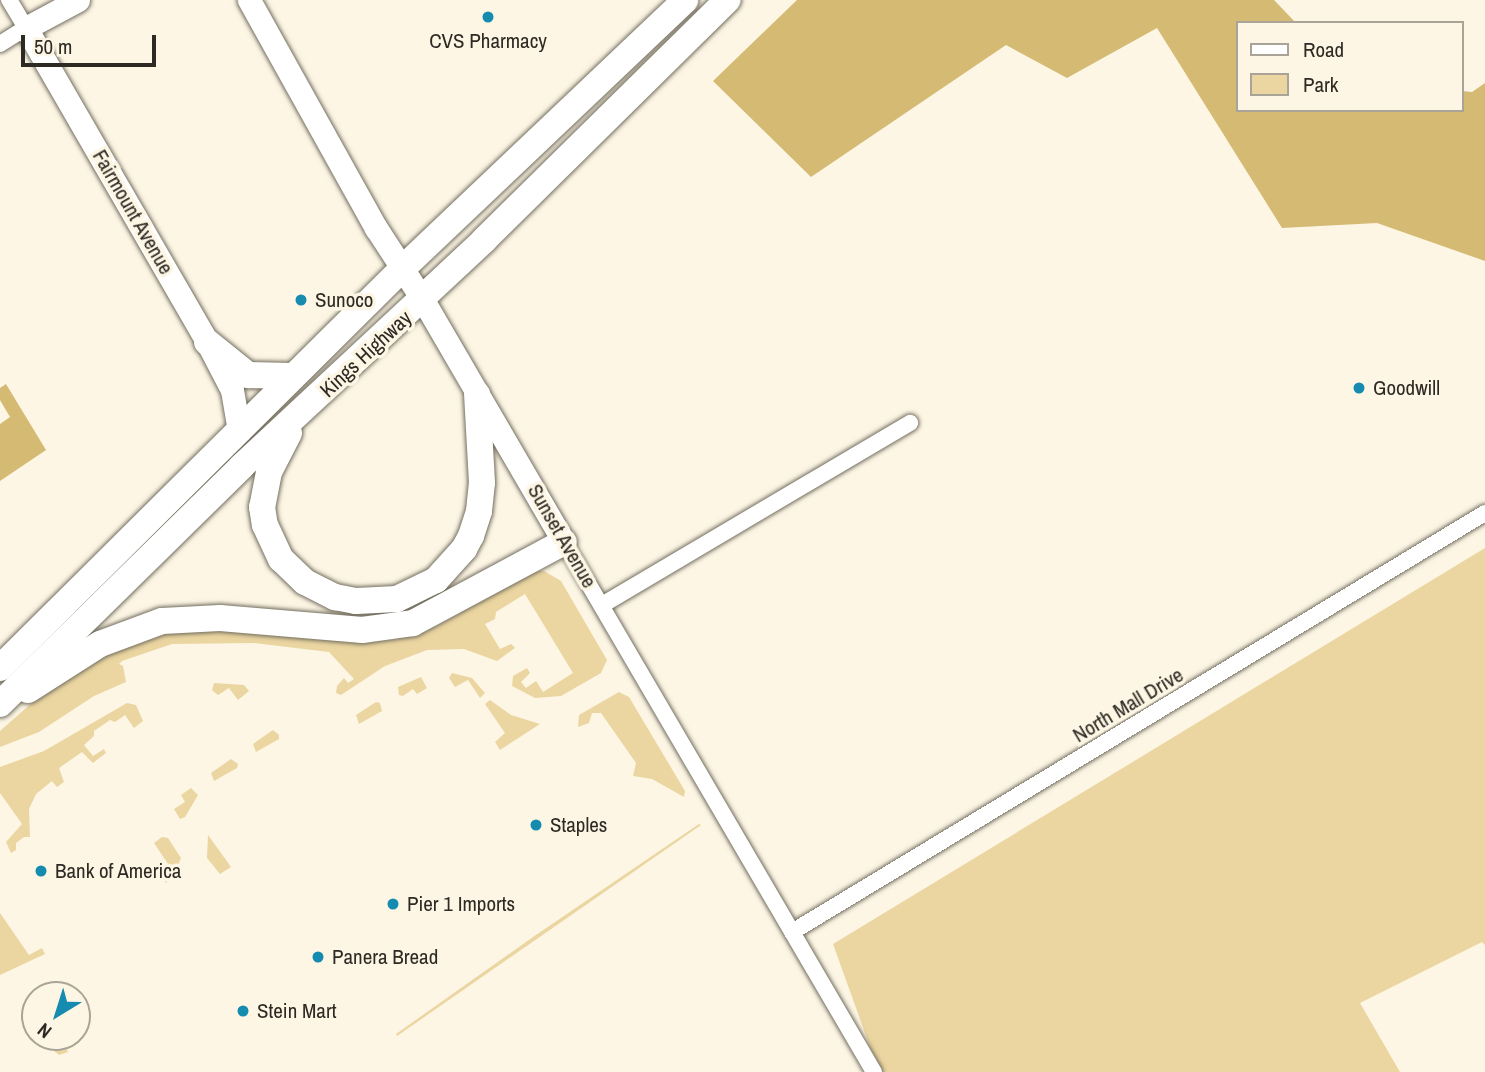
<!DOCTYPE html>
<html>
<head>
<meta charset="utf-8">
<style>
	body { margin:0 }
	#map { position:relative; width:1485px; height:1072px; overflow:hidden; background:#fdf6e5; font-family:"Archivo Narrow",sans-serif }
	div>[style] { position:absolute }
	.green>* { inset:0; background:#ebd6a1 }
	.forest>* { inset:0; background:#d5ba74 }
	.roads { filter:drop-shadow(0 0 2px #736e5f) drop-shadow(0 0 2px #736e5f) }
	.street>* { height:16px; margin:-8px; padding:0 8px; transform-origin:8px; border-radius:8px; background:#fff }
	.secondary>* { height:23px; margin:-11.5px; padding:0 11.5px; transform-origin:11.5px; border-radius:11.5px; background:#fff }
	.primary>* { height:26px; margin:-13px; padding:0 13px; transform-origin:13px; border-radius:13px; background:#fff }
	.dots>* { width:19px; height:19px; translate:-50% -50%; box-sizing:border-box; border:4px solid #fdf6e5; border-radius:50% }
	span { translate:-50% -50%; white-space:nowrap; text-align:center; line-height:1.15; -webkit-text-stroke:7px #fdf6e5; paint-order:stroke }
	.poi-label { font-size:21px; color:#2d2a24 }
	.left { translate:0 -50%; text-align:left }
	.street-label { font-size:21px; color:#2d2a24 }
	.legend { position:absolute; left:1236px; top:21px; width:228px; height:91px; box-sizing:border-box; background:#fdf6e5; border:2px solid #aaa498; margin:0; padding:9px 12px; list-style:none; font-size:21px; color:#2d2a24 }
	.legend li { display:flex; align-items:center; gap:14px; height:35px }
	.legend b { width:35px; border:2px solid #aaa498 }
	.north { position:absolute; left:21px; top:981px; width:70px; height:70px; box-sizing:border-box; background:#fdf6e5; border:2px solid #aaa498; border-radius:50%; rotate:218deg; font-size:19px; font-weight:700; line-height:28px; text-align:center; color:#2d2a24 }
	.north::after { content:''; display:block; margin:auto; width:24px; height:32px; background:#158caf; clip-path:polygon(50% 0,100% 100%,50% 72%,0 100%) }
	.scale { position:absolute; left:21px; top:35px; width:135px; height:32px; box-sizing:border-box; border:4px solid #2d2a24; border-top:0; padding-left:9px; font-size:21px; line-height:24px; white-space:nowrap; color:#2d2a24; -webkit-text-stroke:5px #fdf6e5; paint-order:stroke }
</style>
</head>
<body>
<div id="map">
	<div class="green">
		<i style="clip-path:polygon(1485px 548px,1485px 945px,1482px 942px,1360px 1003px,1400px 1072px,879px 1072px,833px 944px)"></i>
		<i style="clip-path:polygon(534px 571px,544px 571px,561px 581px,607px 660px,601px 673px,561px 696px,535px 698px,512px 686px,513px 676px,527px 668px,530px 673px,521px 682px,526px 688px,536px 681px,543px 692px,573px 673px,525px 594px,496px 612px,495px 619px,485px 624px,500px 649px,511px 644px,515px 648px,497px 661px,464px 649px,427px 650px,385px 666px,341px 695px,336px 693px,337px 686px,344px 678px,348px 683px,354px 679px,329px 652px,253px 643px,172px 644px,122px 661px,119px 664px,123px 666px,126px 682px,94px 696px,39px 732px,0 747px,0 731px,43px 693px,101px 655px,154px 635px,213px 629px,363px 642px,393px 640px,437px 626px)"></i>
		<i style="clip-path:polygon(452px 673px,472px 678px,485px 693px,480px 698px,468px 680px,455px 687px,449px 678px)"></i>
		<i style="clip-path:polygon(421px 677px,427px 688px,417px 694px,413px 689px,403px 696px,399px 695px,398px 687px)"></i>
		<i style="clip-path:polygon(214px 683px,244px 685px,249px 691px,238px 700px,229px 688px,218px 695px,212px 690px)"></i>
		<i style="clip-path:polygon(619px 692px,629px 697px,685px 791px,684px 797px,652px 779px,633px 776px,636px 763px,601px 713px,592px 713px,589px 723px,578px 727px,579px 715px)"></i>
		<i style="clip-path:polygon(490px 700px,511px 715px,540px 724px,500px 750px,495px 742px,505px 733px,485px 704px)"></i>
		<i style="clip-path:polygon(376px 702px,380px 703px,382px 711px,359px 724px,356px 715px)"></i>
		<i style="clip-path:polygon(127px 703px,136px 705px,143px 721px,134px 728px,125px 715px,115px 722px,110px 720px,94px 731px,94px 736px,84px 745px,93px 756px,104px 749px,106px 753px,93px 763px,82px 752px,59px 768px,64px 782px,57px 787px,52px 781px,36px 794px,29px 809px,30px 837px,24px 837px,16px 843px,16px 850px,11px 853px,6px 842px,22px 824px,0 793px,0 767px,44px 751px)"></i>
		<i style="clip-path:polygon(273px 730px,279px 735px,279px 739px,256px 752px,253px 744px)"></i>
		<i style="clip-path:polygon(231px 759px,238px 764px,237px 768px,214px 781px,211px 773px)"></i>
		<i style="clip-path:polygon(191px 788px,198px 795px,185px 817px,180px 819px,174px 809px,185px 802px,181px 795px)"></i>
		<i style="clip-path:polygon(699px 824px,701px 825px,397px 1036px,396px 1034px,533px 937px)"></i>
		<i style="clip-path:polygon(208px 835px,231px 867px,220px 874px,207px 858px)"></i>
		<i style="clip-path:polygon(162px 837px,168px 838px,181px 858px,175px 873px,166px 883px,160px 875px,170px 867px,154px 843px)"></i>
		<i style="clip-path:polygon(0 913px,29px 955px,42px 948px,45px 954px,0 975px)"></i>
		<i style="clip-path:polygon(37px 1037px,61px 1037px,68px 1052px,59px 1055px)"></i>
	</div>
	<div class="forest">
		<i style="clip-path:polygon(797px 0,1274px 0,1296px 23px,1238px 23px,1238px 110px,1462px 110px,1462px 91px,1472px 92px,1485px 83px,1485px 261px,1377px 223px,1282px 228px,1157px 28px,1067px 78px,1006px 45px,811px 177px,713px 81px)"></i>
		<i style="clip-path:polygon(6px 384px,46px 450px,0 481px,0 424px,10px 417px,0 400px,0 388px)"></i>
	</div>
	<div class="roads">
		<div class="street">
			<i style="left:0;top:44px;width:31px;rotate:-32deg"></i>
			<i style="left:26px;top:28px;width:33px;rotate:-121deg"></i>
			<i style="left:564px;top:542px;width:614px;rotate:59.68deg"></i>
			<i style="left:602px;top:605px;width:358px;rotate:-30.6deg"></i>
			<i style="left:792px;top:932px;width:810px;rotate:-31.16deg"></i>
		</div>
		<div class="secondary">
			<i style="left:78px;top:0;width:59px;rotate:151.7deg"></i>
			<i style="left:26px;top:28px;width:362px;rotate:60deg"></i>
			<i style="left:207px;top:342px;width:54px;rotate:62.5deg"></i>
			<i style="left:232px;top:390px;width:42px;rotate:80.3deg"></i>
			<i style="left:249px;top:0;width:261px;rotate:60.9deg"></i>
			<i style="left:376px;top:228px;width:86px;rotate:56.9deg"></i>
			<i style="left:423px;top:300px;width:280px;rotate:59.8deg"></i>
		</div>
		<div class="primary">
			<i style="left:207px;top:342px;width:53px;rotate:38.8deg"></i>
			<i style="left:248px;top:375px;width:44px;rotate:1.3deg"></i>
			<i style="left:289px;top:433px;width:44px;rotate:117.1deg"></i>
			<i style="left:269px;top:472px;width:36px;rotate:101deg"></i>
			<i style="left:262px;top:507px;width:18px;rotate:81deg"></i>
			<i style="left:265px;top:525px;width:38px;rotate:65deg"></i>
			<i style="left:281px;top:559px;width:33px;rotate:44deg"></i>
			<i style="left:305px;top:582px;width:34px;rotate:27deg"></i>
			<i style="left:335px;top:597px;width:21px;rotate:11deg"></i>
			<i style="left:356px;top:601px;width:41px;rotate:-2.8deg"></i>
			<i style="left:397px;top:599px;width:43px;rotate:-26deg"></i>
			<i style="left:436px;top:580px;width:42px;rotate:-47.9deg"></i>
			<i style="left:464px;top:549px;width:15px;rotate:-62deg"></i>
			<i style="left:471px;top:536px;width:26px;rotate:-72deg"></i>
			<i style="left:479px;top:511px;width:28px;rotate:-84deg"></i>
			<i style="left:482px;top:483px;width:89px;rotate:-93.2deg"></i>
			<i style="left:0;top:668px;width:568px;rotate:-44.79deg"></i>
			<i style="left:403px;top:268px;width:389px;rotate:-43.5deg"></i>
			<i style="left:28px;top:690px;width:85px;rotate:-32.6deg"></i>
			<i style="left:100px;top:644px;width:66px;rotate:-20.4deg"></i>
			<i style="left:162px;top:621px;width:58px;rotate:-3deg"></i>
			<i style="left:220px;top:618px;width:143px;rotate:4.8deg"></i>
			<i style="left:362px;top:630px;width:51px;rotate:-7.8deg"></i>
			<i style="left:413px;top:623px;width:171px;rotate:-28.2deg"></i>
			<i style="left:0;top:704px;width:339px;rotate:-44.5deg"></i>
			<i style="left:242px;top:466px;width:331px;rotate:-43deg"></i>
			<i style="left:484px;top:240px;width:342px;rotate:-44.6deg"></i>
		</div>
	</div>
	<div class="dots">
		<i style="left:488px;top:17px;background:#158caf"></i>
		<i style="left:301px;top:300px;background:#158caf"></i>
		<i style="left:1359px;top:388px;background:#158caf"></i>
		<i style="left:536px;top:825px;background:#158caf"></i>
		<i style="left:41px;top:871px;background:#158caf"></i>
		<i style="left:393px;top:904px;background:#158caf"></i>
		<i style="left:318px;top:957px;background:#158caf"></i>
		<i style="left:243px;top:1011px;background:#158caf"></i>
	</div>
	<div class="poi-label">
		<span style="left:488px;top:41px">CVS Pharmacy</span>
		<span class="left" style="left:315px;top:300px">Sunoco</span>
		<span class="left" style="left:1373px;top:388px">Goodwill</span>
		<span class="left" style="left:550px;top:825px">Staples</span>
		<span class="left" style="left:55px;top:871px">Bank of America</span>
		<span class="left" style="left:407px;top:904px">Pier 1 Imports</span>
		<span class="left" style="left:332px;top:957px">Panera Bread</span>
		<span class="left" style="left:257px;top:1011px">Stein Mart</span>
	</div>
	<div class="street-label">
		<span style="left:133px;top:212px;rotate:60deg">Fairmount Avenue</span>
		<span style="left:366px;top:354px;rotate:-43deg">Kings Highway</span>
		<span style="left:562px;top:536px;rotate:60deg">Sunset Avenue</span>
		<span style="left:1128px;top:705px;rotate:-31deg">North Mall Drive</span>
	</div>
	<ul class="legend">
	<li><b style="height:9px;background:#fff"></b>Road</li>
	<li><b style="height:19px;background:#ebd6a1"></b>Park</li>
	</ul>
	<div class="north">N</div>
	<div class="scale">50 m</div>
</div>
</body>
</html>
